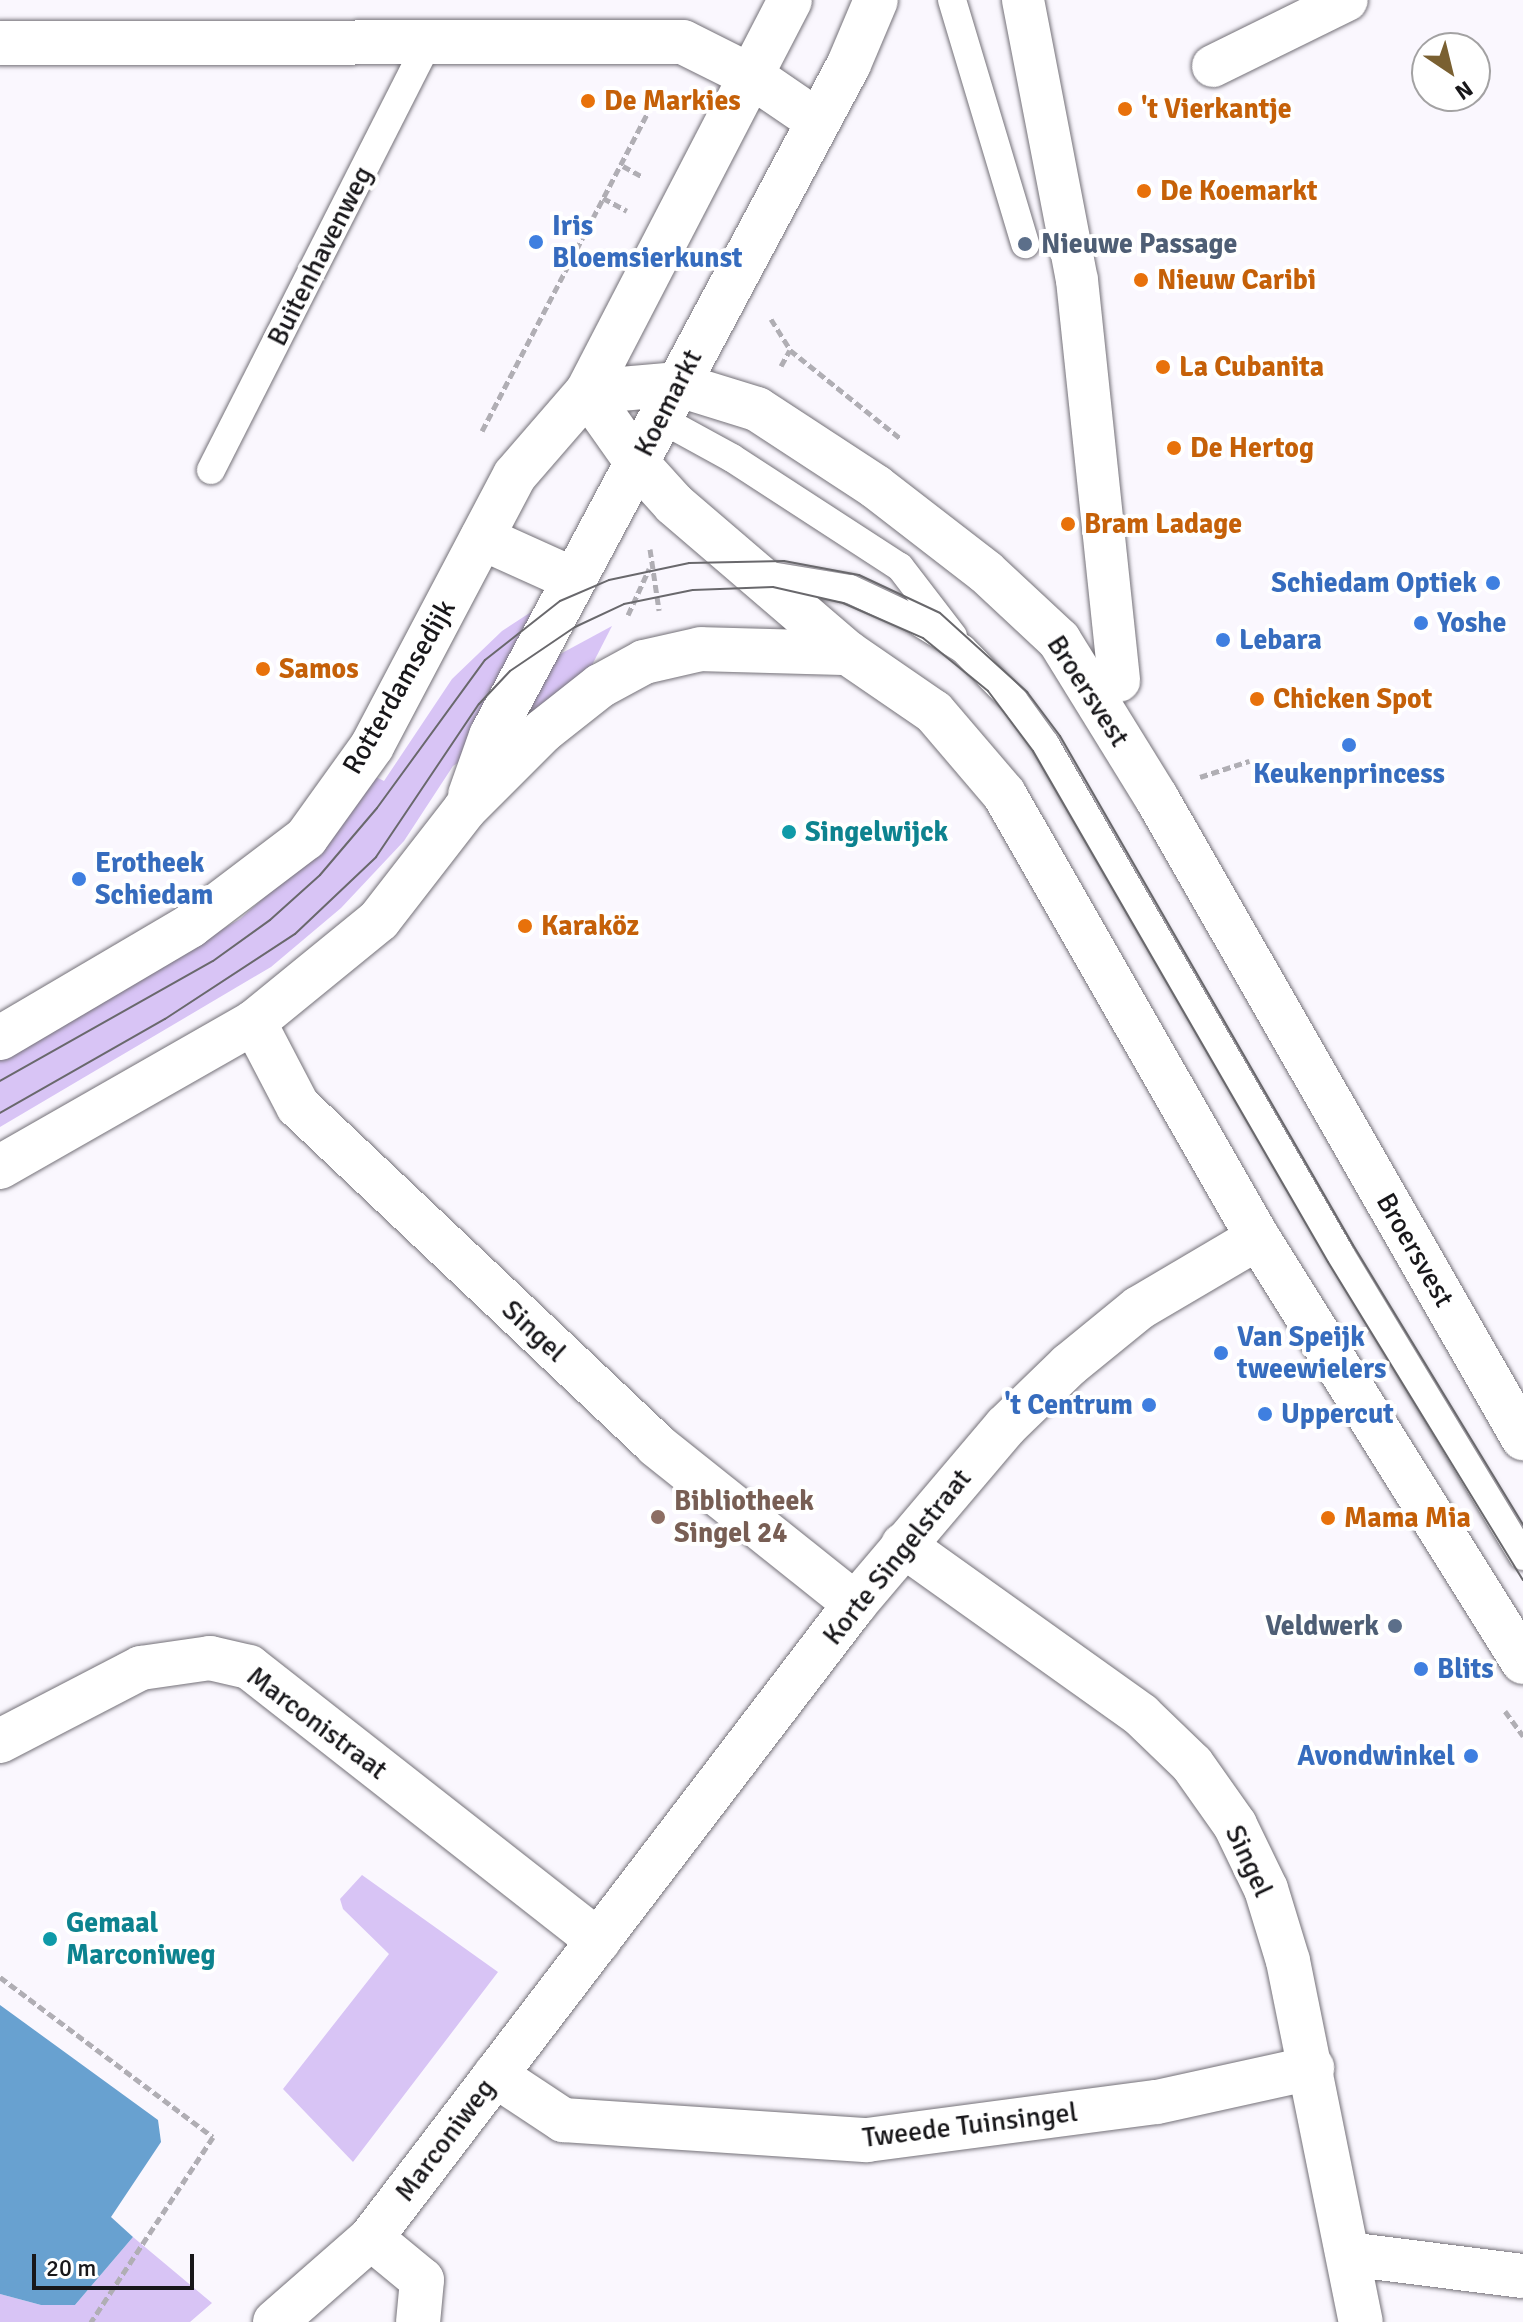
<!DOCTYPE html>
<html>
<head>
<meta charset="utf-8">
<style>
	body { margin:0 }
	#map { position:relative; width:1523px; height:2322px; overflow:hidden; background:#faf7fe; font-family:Signika,sans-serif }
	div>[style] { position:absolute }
	.green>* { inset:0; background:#d8c4f5 }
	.water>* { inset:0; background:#68a1d0 }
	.path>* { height:5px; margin-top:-2.5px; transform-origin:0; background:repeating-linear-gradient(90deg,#b0aeb4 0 8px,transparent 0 12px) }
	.roads { filter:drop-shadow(0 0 2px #747178) drop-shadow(0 0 2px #747178) }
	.service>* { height:28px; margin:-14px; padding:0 14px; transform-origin:14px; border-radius:14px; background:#fff }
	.pedestrian>* { height:42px; margin:-21px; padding:0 21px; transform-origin:21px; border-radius:21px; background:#fff }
	.minor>* { height:44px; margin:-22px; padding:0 22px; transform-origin:22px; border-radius:22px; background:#fff }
	.secondary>* { height:44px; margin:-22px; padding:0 22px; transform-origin:22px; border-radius:22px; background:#fff }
	.tram>* { height:2px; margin:-1px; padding:0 1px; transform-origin:1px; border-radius:1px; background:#69686c }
	.dots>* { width:22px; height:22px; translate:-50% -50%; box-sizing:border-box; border:4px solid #fff; border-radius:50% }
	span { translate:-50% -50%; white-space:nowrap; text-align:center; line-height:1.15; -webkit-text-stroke:8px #fff; paint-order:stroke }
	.food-label { font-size:28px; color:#c56008; font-weight:700 }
	.left { translate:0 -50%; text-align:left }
	.shop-label { font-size:28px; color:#366cbe; font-weight:700 }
	.right { translate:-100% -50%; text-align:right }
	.service-label { font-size:28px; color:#4e5e75; font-weight:700 }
	.street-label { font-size:28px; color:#18171a }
	.culture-label { font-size:28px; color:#0d838f; font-weight:700 }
	.education-label { font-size:28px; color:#785e54; font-weight:700 }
	.north { position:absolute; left:1411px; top:32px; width:80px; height:80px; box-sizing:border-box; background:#fff; border:2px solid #a3a2a3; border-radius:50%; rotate:145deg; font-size:22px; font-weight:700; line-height:32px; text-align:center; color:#18171a }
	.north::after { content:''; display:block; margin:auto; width:28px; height:36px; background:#7a6031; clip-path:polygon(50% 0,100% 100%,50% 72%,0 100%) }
	.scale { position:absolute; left:32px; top:2254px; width:162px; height:36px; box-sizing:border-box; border:4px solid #18171a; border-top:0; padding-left:10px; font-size:24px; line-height:28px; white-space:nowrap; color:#18171a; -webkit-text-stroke:6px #fff; paint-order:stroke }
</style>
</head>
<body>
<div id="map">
	<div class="green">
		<i style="clip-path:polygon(545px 603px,463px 760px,453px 766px,404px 841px,341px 908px,271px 967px,0 1127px,0 1056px,240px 919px,334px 835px,376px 777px,384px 781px,452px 679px,502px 631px)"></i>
		<i style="clip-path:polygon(612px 626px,590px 669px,515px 731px,551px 659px)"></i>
		<i style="clip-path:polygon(362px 1875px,498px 1972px,353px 2162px,283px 2089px,389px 1954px,343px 1909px,340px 1899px)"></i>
		<i style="clip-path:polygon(133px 2237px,212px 2303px,190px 2322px,0 2322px,0 2294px,41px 2305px,75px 2305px)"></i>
	</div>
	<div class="water">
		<i style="clip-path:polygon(0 2005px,158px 2120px,161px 2142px,111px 2217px,133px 2237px,75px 2305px,41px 2305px,0 2294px)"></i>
	</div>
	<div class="path">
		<i style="left:623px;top:166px;width:21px;rotate:29deg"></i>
		<i style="left:603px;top:198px;width:27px;rotate:28deg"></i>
		<i style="left:771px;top:319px;width:36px;rotate:58deg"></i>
		<i style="left:790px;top:350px;width:141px;rotate:38.7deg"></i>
		<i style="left:781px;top:366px;width:18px;rotate:-61deg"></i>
		<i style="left:482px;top:431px;width:381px;rotate:-62.5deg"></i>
		<i style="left:650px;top:549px;width:62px;rotate:81.6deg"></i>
		<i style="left:628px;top:615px;width:51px;rotate:-65.5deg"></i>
		<i style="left:1200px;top:777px;width:52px;rotate:-18.1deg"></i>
		<i style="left:1505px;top:1711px;width:31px;rotate:54deg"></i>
		<i style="left:0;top:1977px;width:266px;rotate:36.9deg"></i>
		<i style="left:213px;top:2137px;width:222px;rotate:123.4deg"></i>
	</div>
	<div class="roads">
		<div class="service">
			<i style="left:952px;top:0;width:255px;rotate:73.3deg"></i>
			<i style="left:659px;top:418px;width:83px;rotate:28.7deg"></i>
			<i style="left:732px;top:458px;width:200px;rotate:33deg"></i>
			<i style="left:900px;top:567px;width:87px;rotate:52.5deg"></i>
			<i style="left:211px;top:470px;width:481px;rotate:-63.1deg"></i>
			<i style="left:759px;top:574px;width:92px;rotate:9.4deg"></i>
			<i style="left:850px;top:589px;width:71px;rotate:25.1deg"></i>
			<i style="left:914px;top:619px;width:57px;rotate:31.5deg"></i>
			<i style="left:963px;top:649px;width:73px;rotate:45.6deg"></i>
			<i style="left:1014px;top:701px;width:53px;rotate:54.2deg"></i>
			<i style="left:1045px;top:744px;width:589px;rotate:59.95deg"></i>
			<i style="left:1340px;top:1254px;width:353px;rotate:58.8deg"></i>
		</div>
		<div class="pedestrian">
			<i style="left:1023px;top:0;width:285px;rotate:79.1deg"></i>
			<i style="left:1077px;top:280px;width:403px;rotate:84deg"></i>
			<i style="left:1213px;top:66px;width:149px;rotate:-26.2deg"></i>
		</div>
		<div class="minor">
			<i style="left:0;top:43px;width:683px;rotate:-0.08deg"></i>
			<i style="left:683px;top:42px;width:78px;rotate:26.6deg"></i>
			<i style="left:753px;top:77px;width:76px;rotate:34.3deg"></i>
			<i style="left:254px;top:1022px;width:95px;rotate:62.4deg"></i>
			<i style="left:298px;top:1106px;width:493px;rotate:43.4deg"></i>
			<i style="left:656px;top:1445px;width:255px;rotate:38.6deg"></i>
			<i style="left:903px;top:1545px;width:292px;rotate:35.5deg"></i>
			<i style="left:1141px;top:1715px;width:71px;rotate:43.9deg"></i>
			<i style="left:1192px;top:1764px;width:75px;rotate:54.8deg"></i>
			<i style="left:1235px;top:1825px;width:71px;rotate:64.2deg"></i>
			<i style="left:1266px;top:1889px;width:75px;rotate:73deg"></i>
			<i style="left:1288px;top:1961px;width:368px;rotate:78.6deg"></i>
			<i style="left:0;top:1741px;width:159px;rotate:-27.4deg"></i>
			<i style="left:141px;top:1668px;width:70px;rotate:-8.2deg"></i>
			<i style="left:210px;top:1658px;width:40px;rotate:13deg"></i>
			<i style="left:249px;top:1667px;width:444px;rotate:38.1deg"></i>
			<i style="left:495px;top:2075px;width:82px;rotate:33.5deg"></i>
			<i style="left:563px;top:2120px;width:305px;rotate:3.8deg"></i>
			<i style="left:867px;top:2140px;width:292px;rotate:-7.5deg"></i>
			<i style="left:1157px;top:2102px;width:159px;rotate:-12.4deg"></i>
			<i style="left:371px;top:2238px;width:66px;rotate:39.5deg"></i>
			<i style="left:422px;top:2280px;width:42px;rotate:95.4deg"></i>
			<i style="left:1348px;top:2254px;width:176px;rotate:7.2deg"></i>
			<i style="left:275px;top:2322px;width:128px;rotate:-41.2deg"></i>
			<i style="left:371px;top:2238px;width:798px;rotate:-52.64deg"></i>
			<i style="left:855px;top:1604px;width:233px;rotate:-49.7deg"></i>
			<i style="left:1006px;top:1426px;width:88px;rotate:-44.1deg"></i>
			<i style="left:1069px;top:1365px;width:90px;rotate:-39.2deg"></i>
			<i style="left:1139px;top:1308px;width:138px;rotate:-30.5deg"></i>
		</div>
		<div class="secondary">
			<i style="left:587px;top:392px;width:87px;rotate:54.8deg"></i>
			<i style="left:637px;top:463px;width:55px;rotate:47.9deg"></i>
			<i style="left:674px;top:504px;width:229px;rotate:40.6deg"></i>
			<i style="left:848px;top:653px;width:104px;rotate:34.5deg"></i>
			<i style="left:934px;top:712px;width:108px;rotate:49.5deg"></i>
			<i style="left:1004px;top:794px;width:512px;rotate:60.23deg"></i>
			<i style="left:1258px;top:1238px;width:500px;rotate:57.99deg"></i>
			<i style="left:587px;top:392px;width:89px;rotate:-5.1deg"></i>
			<i style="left:676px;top:384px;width:85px;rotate:17.2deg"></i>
			<i style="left:757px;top:409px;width:142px;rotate:33.2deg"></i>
			<i style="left:876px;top:487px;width:139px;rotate:37.7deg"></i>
			<i style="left:986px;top:572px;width:100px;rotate:43deg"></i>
			<i style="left:1059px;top:640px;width:185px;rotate:58.3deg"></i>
			<i style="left:1156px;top:797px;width:739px;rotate:60.21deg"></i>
			<i style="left:482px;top:538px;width:100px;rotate:24.3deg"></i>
			<i style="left:470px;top:795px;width:63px;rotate:-70.4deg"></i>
			<i style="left:491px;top:736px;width:761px;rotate:-61.95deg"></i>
			<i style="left:849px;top:64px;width:69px;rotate:-67.1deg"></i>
			<i style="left:0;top:1038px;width:221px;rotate:-30.5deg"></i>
			<i style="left:190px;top:926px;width:146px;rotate:-37.2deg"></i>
			<i style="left:306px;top:838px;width:113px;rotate:-54.3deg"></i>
			<i style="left:372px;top:746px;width:306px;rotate:-62.2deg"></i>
			<i style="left:515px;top:475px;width:110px;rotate:-49.1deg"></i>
			<i style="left:587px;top:392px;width:441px;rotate:-62.6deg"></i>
			<i style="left:0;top:1167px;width:292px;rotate:-29.7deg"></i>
			<i style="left:254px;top:1022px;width:161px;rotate:-39.2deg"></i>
			<i style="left:379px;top:920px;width:140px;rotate:-52.2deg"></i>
			<i style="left:465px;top:809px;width:110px;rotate:-45deg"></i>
			<i style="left:543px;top:731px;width:73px;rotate:-38.3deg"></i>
			<i style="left:600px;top:686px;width:50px;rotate:-28.6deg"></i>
			<i style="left:644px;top:662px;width:58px;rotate:-12.8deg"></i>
			<i style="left:701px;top:649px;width:147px;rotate:1.6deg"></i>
		</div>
	</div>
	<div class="tram">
		<i style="left:0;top:1081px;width:244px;rotate:-29.4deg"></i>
		<i style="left:213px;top:961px;width:70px;rotate:-35.7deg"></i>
		<i style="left:270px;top:920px;width:67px;rotate:-42deg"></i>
		<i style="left:320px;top:875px;width:88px;rotate:-49.6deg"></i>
		<i style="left:377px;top:808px;width:183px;rotate:-53.9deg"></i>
		<i style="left:485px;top:660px;width:95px;rotate:-38.2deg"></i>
		<i style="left:560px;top:601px;width:53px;rotate:-23.2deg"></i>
		<i style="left:609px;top:580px;width:82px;rotate:-12deg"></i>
		<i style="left:689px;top:563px;width:95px;rotate:-1.2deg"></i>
		<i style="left:784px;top:561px;width:76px;rotate:10.6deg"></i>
		<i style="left:859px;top:575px;width:89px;rotate:25.1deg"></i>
		<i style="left:940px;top:613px;width:118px;rotate:42.2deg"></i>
		<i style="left:1027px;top:692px;width:55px;rotate:53.1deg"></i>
		<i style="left:1060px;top:736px;width:587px;rotate:60.07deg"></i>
		<i style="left:1353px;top:1245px;width:328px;rotate:58.7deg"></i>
		<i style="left:0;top:1113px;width:190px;rotate:-29.7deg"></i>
		<i style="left:165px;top:1019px;width:155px;rotate:-33.2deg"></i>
		<i style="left:295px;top:934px;width:112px;rotate:-43.5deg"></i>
		<i style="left:376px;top:857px;width:184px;rotate:-56.1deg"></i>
		<i style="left:479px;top:704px;width:45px;rotate:-46.8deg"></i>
		<i style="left:510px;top:671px;width:78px;rotate:-34.1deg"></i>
		<i style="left:575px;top:627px;width:54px;rotate:-25.1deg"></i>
		<i style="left:624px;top:604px;width:70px;rotate:-11.5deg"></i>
		<i style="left:693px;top:590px;width:80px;rotate:-2.1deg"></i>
		<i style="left:773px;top:587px;width:72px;rotate:12.9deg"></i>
		<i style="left:843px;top:603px;width:87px;rotate:23.6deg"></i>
		<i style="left:923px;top:638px;width:84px;rotate:39.2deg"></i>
		<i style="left:988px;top:691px;width:75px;rotate:53.1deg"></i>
		<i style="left:1033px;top:751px;width:590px;rotate:60deg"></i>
		<i style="left:1328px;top:1262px;width:373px;rotate:58.5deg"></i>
	</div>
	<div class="dots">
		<i style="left:588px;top:101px;background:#e8710a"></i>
		<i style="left:1125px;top:109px;background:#e8710a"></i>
		<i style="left:1144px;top:191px;background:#e8710a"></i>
		<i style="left:536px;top:242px;background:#3f7fe0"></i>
		<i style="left:1025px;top:244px;background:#5c6f8a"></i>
		<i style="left:1141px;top:280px;background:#e8710a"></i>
		<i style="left:1163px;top:367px;background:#e8710a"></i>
		<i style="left:1174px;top:448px;background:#e8710a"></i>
		<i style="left:1068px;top:524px;background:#e8710a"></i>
		<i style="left:1493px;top:583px;background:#3f7fe0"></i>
		<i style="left:1421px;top:623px;background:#3f7fe0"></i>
		<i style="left:1223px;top:640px;background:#3f7fe0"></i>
		<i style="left:263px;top:669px;background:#e8710a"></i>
		<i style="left:1257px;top:699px;background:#e8710a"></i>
		<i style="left:1349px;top:745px;background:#3f7fe0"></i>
		<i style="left:789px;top:832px;background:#0f9aa8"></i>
		<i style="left:79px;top:879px;background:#3f7fe0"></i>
		<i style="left:525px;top:926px;background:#e8710a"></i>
		<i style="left:1221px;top:1353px;background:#3f7fe0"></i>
		<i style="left:1149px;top:1405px;background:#3f7fe0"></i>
		<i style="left:1265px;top:1414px;background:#3f7fe0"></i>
		<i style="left:658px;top:1517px;background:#8d6e63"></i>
		<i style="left:1328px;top:1518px;background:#e8710a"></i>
		<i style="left:1395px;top:1626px;background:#5c6f8a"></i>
		<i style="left:1421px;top:1669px;background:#3f7fe0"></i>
		<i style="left:1471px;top:1756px;background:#3f7fe0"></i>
		<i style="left:50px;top:1939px;background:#0f9aa8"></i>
	</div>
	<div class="food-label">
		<span class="left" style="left:604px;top:101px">De Markies</span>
		<span class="left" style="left:1141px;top:109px">'t Vierkantje</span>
		<span class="left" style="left:1160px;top:191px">De Koemarkt</span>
		<span class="left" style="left:1157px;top:280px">Nieuw Caribi</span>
		<span class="left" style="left:1179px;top:367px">La Cubanita</span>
		<span class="left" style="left:1190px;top:448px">De Hertog</span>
		<span class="left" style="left:1084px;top:524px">Bram Ladage</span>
		<span class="left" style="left:279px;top:669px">Samos</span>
		<span class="left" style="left:1273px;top:699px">Chicken Spot</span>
		<span class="left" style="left:541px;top:926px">Karaköz</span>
		<span class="left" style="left:1344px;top:1518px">Mama Mia</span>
	</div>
	<div class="shop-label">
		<span class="left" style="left:552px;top:242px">Iris<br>Bloemsierkunst</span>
		<span class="right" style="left:1477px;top:583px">Schiedam Optiek</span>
		<span class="left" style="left:1437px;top:623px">Yoshe</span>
		<span class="left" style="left:1239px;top:640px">Lebara</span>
		<span style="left:1349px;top:774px">Keukenprincess</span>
		<span class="left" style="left:95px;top:879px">Erotheek<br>Schiedam</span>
		<span class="left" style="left:1237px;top:1353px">Van Speijk<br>tweewielers</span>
		<span class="right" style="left:1133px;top:1405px">'t Centrum</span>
		<span class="left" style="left:1281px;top:1414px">Uppercut</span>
		<span class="left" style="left:1437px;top:1669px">Blits</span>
		<span class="right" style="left:1455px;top:1756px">Avondwinkel</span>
	</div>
	<div class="service-label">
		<span class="left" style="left:1041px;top:244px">Nieuwe Passage</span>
		<span class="right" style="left:1379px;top:1626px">Veldwerk</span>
	</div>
	<div class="street-label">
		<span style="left:320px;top:256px;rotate:-63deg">Buitenhavenweg</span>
		<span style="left:668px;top:403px;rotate:-63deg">Koemarkt</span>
		<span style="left:399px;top:687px;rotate:-60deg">Rotterdamsedijk</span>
		<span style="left:1088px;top:691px;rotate:57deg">Broersvest</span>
		<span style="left:1415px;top:1250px;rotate:60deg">Broersvest</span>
		<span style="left:534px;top:1331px;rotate:43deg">Singel</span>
		<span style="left:897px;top:1557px;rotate:-51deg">Korte Singelstraat</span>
		<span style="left:317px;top:1723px;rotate:37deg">Marconistraat</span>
		<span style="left:1249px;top:1861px;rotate:65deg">Singel</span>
		<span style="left:970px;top:2125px;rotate:-7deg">Tweede Tuinsingel</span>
		<span style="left:445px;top:2140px;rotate:-53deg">Marconiweg</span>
	</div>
	<div class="culture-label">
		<span class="left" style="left:805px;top:832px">Singelwijck</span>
		<span class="left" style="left:66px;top:1939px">Gemaal<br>Marconiweg</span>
	</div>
	<div class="education-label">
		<span class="left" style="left:674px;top:1517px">Bibliotheek<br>Singel 24</span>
	</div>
	<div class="north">N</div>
	<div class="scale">20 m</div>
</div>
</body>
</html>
